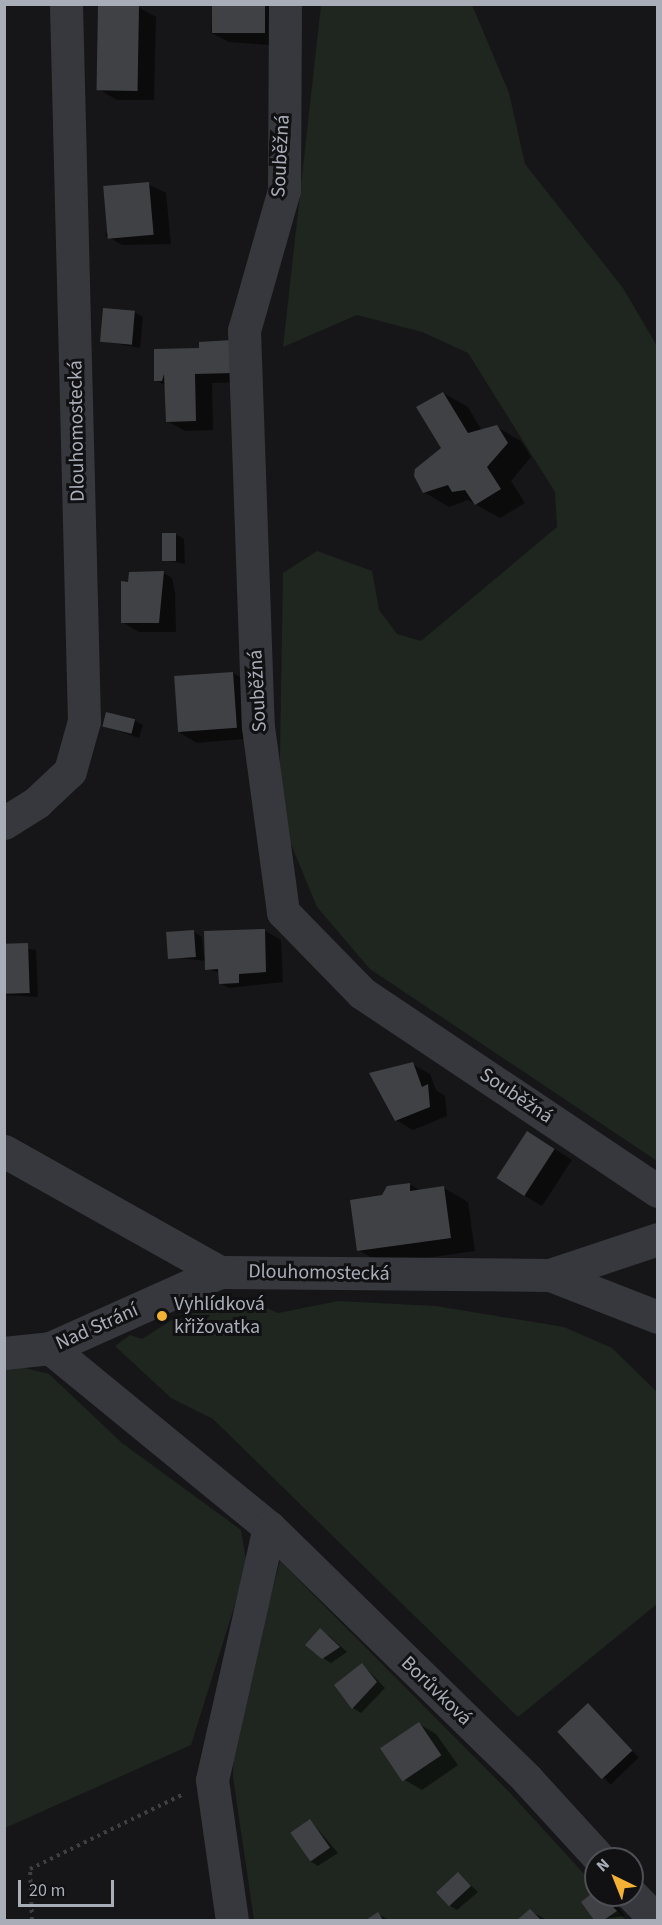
<!DOCTYPE html>
<html>
<head>
<meta charset="utf-8">
<style>
	body { margin:0 }
	#map { position:relative; width:662px; height:1925px; overflow:hidden; background:#161618; font-family:"Source Sans 3",sans-serif }
	div>[style] { position:absolute }
	.green>* { inset:0; background:#1e261f }
	.shadow>* { inset:0; background:#0007; transform-origin:0 0 }
	.building>* { inset:0; background:#404145; transform-origin:0 0 }
	.path>* { height:4px; margin-top:-2px; transform-origin:0; background:repeating-linear-gradient(90deg,#3d3f44 0 3px,transparent 0 7.5px) }
	.minor>* { height:33px; margin:-16.5px; padding:0 16.5px; transform-origin:16.5px; border-radius:16.5px; background:#37383d }
	.dots>* { width:16px; height:16px; translate:-50% -50%; box-sizing:border-box; border:3px solid #111113; border-radius:50% }
	span { translate:-50% -50%; white-space:nowrap; text-align:center; line-height:1.15; -webkit-text-stroke:6px #111113; paint-order:stroke }
	.street-label { font-size:20px; color:#a8adb8 }
	.poi-label { font-size:20px; color:#a8adb8 }
	.left { translate:0 -50%; text-align:left }
	.frame { position:absolute; inset:0; border:6px solid #a8adb8; pointer-events:none }
	.north { position:absolute; left:584px; top:1847px; width:60px; height:60px; box-sizing:border-box; background:#111113; border:2px solid #4d4f55; border-radius:50%; rotate:317deg; font-size:16px; font-weight:700; line-height:24px; text-align:center; color:#a8adb8 }
	.north::after { content:''; display:block; margin:auto; width:21px; height:27px; background:#f2b134; clip-path:polygon(50% 0,100% 100%,50% 72%,0 100%) }
	.scale { position:absolute; left:18px; top:1880px; width:96px; height:27px; box-sizing:border-box; border:3px solid #a8adb8; border-top:0; padding-left:8px; font-size:18px; line-height:21px; white-space:nowrap; color:#a8adb8; -webkit-text-stroke:4px #111113; paint-order:stroke }
</style>
</head>
<body>
<div id="map">
	<div class="green">
		<i style="clip-path:polygon(321px 5px,472px 5px,509px 93px,525px 164px,623px 288px,657px 346px,657px 1161px,370px 969px,317px 907px,279px 815px,283px 573px,317px 551px,372px 571px,379px 610px,397px 634px,421px 641px,557px 527px,555px 492px,468px 353px,422px 332px,357px 315px,283px 347px)"></i>
		<i style="clip-path:polygon(244px 1298px,278px 1313px,338px 1301px,436px 1306px,564px 1327px,612px 1348px,657px 1392px,657px 1604px,518px 1717px,213px 1419px,171px 1398px,115px 1346px,130px 1335px,142px 1339px,186px 1311px)"></i>
		<i style="clip-path:polygon(16px 1366px,49px 1374px,122px 1443px,241px 1530px,247px 1566px,191px 1745px,5px 1828px,4px 1368px)"></i>
		<i style="clip-path:polygon(280px 1561px,510px 1793px,596px 1887px,596px 1895px,603px 1895px,626px 1920px,254px 1920px,233px 1777px,234px 1736px)"></i>
	</div>
	<div class="shadow">
		<i style="clip-path:polygon(213px 4px,278px 4px,281px 46px,229px 42px,211px 33px)"></i>
		<i style="clip-path:polygon(138px 7px,156px 17px,154px 100px,117px 100px,100px 90px)"></i>
		<i style="clip-path:polygon(148px 184px,166px 193px,171px 244px,122px 245px,105px 235px)"></i>
		<i style="clip-path:polygon(134px 312px,143px 317px,140px 348px,102px 341px)"></i>
		<i style="clip-path:polygon(155px 350px,201px 350px,249px 382px,212px 383px,213px 430px,185px 431px,167px 421px,166px 386px,156px 380px)"></i>
		<i style="clip-path:polygon(443px 393px,468px 407px,482px 431px,497px 427px,521px 441px,531px 457px,511px 481px,525px 503px,500px 518px,468px 500px,449px 507px,424px 492px,443px 448px)"></i>
		<i style="clip-path:polygon(175px 534px,184px 539px,185px 564px,164px 560px)"></i>
		<i style="clip-path:polygon(164px 573px,172px 578px,175px 593px,176px 632px,139px 632px,122px 622px,130px 583px)"></i>
		<i style="clip-path:polygon(233px 673px,250px 683px,254px 738px,197px 743px,180px 733px)"></i>
		<i style="clip-path:polygon(134px 720px,143px 725px,139px 738px,104px 726px)"></i>
		<i style="clip-path:polygon(264px 930px,281px 940px,283px 982px,229px 988px,220px 983px,220px 973px,207px 969px,207px 961px,169px 957px,194px 932px,202px 937px,204px 957px)"></i>
		<i style="clip-path:polygon(4px 945px,36px 950px,38px 997px,4px 995px)"></i>
		<i style="clip-path:polygon(412px 1064px,430px 1074px,436px 1090px,445px 1096px,447px 1116px,413px 1130px,396px 1120px)"></i>
		<i style="clip-path:polygon(544px 1142px,572px 1160px,542px 1206px,525px 1196px)"></i>
		<i style="clip-path:polygon(409px 1184px,421px 1191px,444px 1188px,468px 1202px,475px 1251px,383px 1264px,358px 1250px,383px 1197px)"></i>
		<i style="clip-path:polygon(320px 1630px,328px 1635px,347px 1652px,331px 1663px,323px 1658px)"></i>
		<i style="clip-path:polygon(363px 1665px,385px 1688px,361px 1713px,353px 1708px)"></i>
		<i style="left:588px;top:1705px;width:73px;height:39px;rotate:46deg"></i>
		<i style="clip-path:polygon(419px 1724px,436px 1734px,458px 1765px,422px 1790px,405px 1780px)"></i>
		<i style="clip-path:polygon(310px 1820px,338px 1853px,318px 1866px,310px 1861px)"></i>
		<i style="clip-path:polygon(458px 1873px,478px 1892px,457px 1910px,449px 1905px)"></i>
		<i style="clip-path:polygon(596px 1895px,609px 1895px,625px 1916px,596px 1920px,583px 1902px)"></i>
		<i style="clip-path:polygon(530px 1911px,547px 1920px,519px 1920px)"></i>
		<i style="clip-path:polygon(378px 1914px,389px 1920px,369px 1920px)"></i>
	</div>
	<div class="building">
		<i style="left:212px;top:4px;width:53px;height:29px"></i>
		<i style="left:139px;top:6px;width:85px;height:41px;rotate:91deg"></i>
		<i style="left:149px;top:182px;width:53px;height:46px;rotate:85deg"></i>
		<i style="left:103px;top:308px;width:32px;height:34px;rotate:5deg"></i>
		<i style="clip-path:polygon(232px 340px,233px 373px,195px 374px,196px 421px,166px 422px,164px 374px,162px 381px,154px 381px,154px 349px,199px 348px,199px 342px)"></i>
		<i style="clip-path:polygon(443px 392px,468px 433px,497px 425px,508px 443px,487px 467px,501px 489px,475px 505px,465px 490px,452px 492px,448px 485px,423px 493px,414px 476px,415px 469px,441px 448px,416px 407px)"></i>
		<i style="left:162px;top:533px;width:14px;height:28px"></i>
		<i style="clip-path:polygon(164px 571px,159px 623px,121px 623px,121px 581px,128px 582px,129px 572px)"></i>
		<i style="left:233px;top:672px;width:56px;height:59px;rotate:86deg"></i>
		<i style="left:106px;top:712px;width:30px;height:15px;rotate:14deg"></i>
		<i style="clip-path:polygon(265px 929px,266px 972px,239px 974px,239px 983px,219px 984px,218px 969px,205px 970px,204px 931px)"></i>
		<i style="left:194px;top:930px;width:27px;height:28px;rotate:86deg"></i>
		<i style="left:28px;top:943px;width:50px;height:24px;rotate:88deg"></i>
		<i style="clip-path:polygon(413px 1062px,422px 1087px,428px 1084px,430px 1107px,395px 1121px,369px 1073px)"></i>
		<i style="left:527px;top:1131px;width:33px;height:56px;rotate:33deg"></i>
		<i style="clip-path:polygon(410px 1183px,410px 1191px,444px 1186px,451px 1238px,357px 1251px,350px 1200px,382px 1195px,387px 1186px)"></i>
		<i style="clip-path:polygon(320px 1628px,340px 1647px,322px 1659px,305px 1645px)"></i>
		<i style="clip-path:polygon(362px 1663px,377px 1682px,352px 1709px,334px 1685px)"></i>
		<i style="left:588px;top:1703px;width:65px;height:42px;rotate:47deg"></i>
		<i style="left:419px;top:1722px;width:40px;height:47px;rotate:56deg"></i>
		<i style="left:310px;top:1819px;width:35px;height:24px;rotate:55deg"></i>
		<i style="left:458px;top:1872px;width:19px;height:30px;rotate:47deg"></i>
		<i style="clip-path:polygon(596px 1890px,617px 1911px,604px 1920px,594px 1920px,581px 1902px)"></i>
		<i style="clip-path:polygon(530px 1909px,541px 1920px,517px 1920px)"></i>
		<i style="clip-path:polygon(378px 1912px,383px 1920px,366px 1920px)"></i>
	</div>
	<div class="path">
		<i style="left:32px;top:1920px;width:51px;rotate:-92.2deg"></i>
		<i style="left:30px;top:1869px;width:169px;rotate:-26deg"></i>
	</div>
	<div class="minor">
		<i style="left:285px;top:4px;width:186px;rotate:90.3deg"></i>
		<i style="left:284px;top:190px;width:146px;rotate:105.9deg"></i>
		<i style="left:244px;top:330px;width:397px;rotate:88deg"></i>
		<i style="left:258px;top:727px;width:187px;rotate:82.3deg"></i>
		<i style="left:283px;top:912px;width:113px;rotate:45.7deg"></i>
		<i style="left:362px;top:993px;width:356px;rotate:33.8deg"></i>
		<i style="left:4px;top:823px;width:39px;rotate:-32deg"></i>
		<i style="left:37px;top:802px;width:45px;rotate:-43.2deg"></i>
		<i style="left:70px;top:771px;width:52px;rotate:-74.4deg"></i>
		<i style="left:84px;top:721px;width:717px;rotate:-91.44deg"></i>
		<i style="left:4px;top:1151px;width:248px;rotate:29.3deg"></i>
		<i style="left:220px;top:1272px;width:330px;rotate:0.5deg"></i>
		<i style="left:550px;top:1275px;width:116px;rotate:21.3deg"></i>
		<i style="left:550px;top:1275px;width:114px;rotate:-18.4deg"></i>
		<i style="left:50px;top:1348px;width:283px;rotate:39.3deg"></i>
		<i style="left:269px;top:1527px;width:259px;rotate:102.7deg"></i>
		<i style="left:212px;top:1780px;width:141px;rotate:81.9deg"></i>
		<i style="left:4px;top:1353px;width:46px;rotate:-6.2deg"></i>
		<i style="left:50px;top:1348px;width:186px;rotate:-24.1deg"></i>
		<i style="left:269px;top:1527px;width:359px;rotate:44.3deg"></i>
		<i style="left:526px;top:1778px;width:110px;rotate:47.6deg"></i>
		<i style="left:632px;top:1895px;width:35px;rotate:46deg"></i>
	</div>
	<div class="dots">
		<i style="left:162px;top:1316px;background:#f2b134"></i>
	</div>
	<div class="street-label">
		<span style="left:281px;top:156px;rotate:-87deg">Souběžná</span>
		<span style="left:77px;top:431px;rotate:-91deg">Dlouhomostecká</span>
		<span style="left:258px;top:691px;rotate:-93deg">Souběžná</span>
		<span style="left:516px;top:1096px;rotate:34deg">Souběžná</span>
		<span style="left:319px;top:1273px;rotate:1deg">Dlouhomostecká</span>
		<span style="left:97px;top:1327px;rotate:-24deg">Nad Strání</span>
		<span style="left:436px;top:1691px;rotate:44deg">Borůvková</span>
	</div>
	<div class="poi-label">
		<span class="left" style="left:174px;top:1316px">Vyhlídková<br>křižovatka</span>
	</div>
	<div class="frame"></div>
	<div class="north">N</div>
	<div class="scale">20 m</div>
</div>
</body>
</html>
